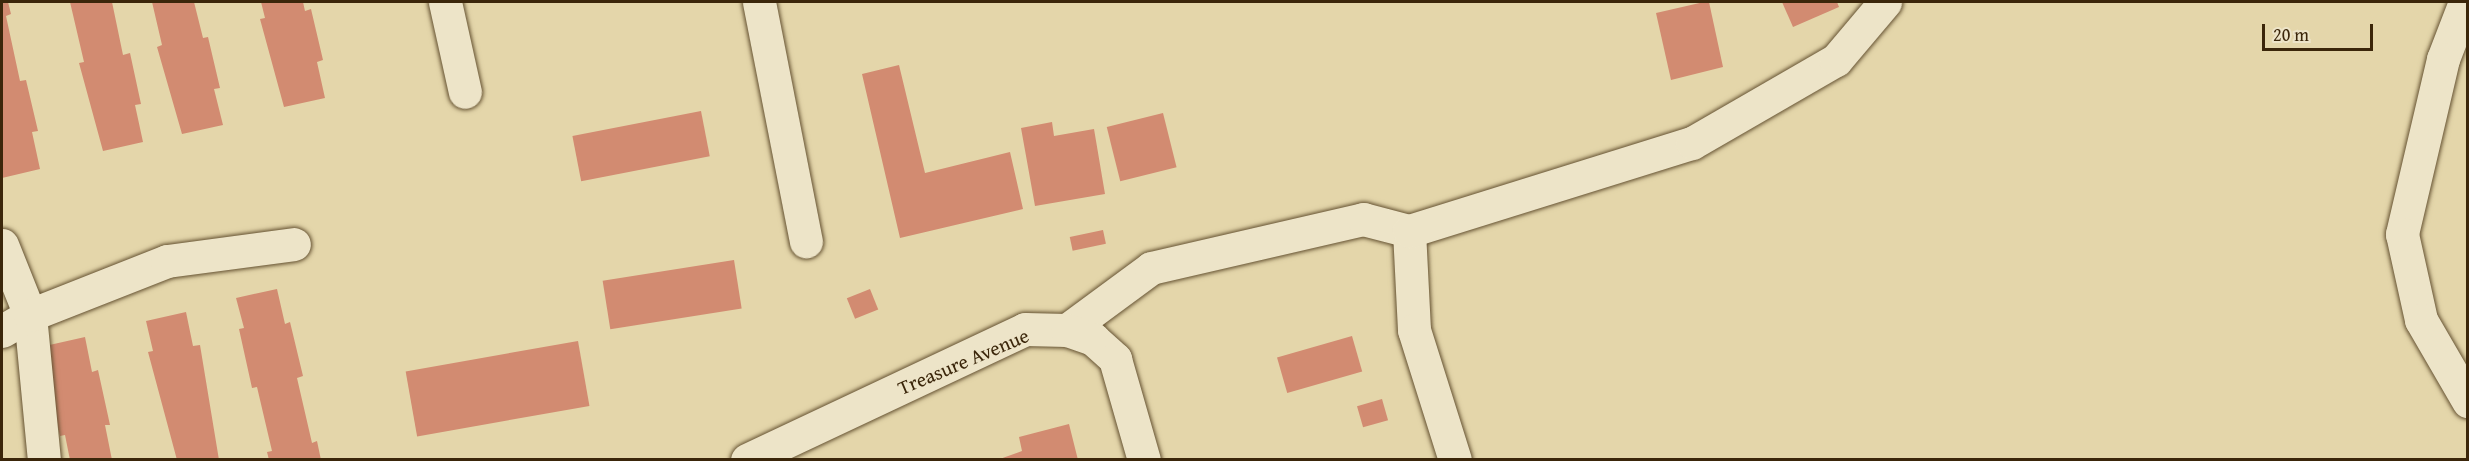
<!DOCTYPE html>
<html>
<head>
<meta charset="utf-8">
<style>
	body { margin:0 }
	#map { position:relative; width:2469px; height:461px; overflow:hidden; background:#e4d6aa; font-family:"Gentium Book Plus",serif }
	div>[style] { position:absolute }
	.building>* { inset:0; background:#d28b71; transform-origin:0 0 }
	.roads { filter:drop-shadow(0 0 2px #655232) drop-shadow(0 0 2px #655232) }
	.minor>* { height:33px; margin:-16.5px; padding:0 16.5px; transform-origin:16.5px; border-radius:16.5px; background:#ede4c8 }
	span { translate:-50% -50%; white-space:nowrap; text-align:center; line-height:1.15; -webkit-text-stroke:4.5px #ede4c8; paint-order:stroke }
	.street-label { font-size:20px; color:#3b260a }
	.frame { position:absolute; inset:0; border:3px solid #3b260a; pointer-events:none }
	.scale { position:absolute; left:2262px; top:24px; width:111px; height:27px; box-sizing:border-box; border:3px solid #3b260a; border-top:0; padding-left:8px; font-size:18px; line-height:21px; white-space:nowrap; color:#3b260a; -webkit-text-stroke:4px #ede4c8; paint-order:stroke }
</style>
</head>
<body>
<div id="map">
	<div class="building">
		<i style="clip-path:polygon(2px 2px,8px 2px,11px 14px,6px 16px,20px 81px,26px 80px,38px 131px,32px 132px,40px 169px,2px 178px)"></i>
		<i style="clip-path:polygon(70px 2px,112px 2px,123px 55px,130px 53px,141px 104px,135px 105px,143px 142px,103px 151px,79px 63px,84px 62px)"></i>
		<i style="clip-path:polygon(152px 2px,194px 2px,203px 38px,208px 37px,220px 88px,214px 89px,223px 125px,182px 134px,157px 47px,162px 45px)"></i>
		<i style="clip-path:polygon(261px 2px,303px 2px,305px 11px,311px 9px,323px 60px,317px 62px,325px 98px,284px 107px,260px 19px,265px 18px)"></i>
		<i style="clip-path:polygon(1704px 2px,1709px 2px,1723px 67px,1671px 80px,1656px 13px)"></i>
		<i style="clip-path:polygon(1782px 2px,1837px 2px,1839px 7px,1793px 27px)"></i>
		<i style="clip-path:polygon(899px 65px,925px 173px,1010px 152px,1023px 209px,900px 238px,862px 74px)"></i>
		<i style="left:701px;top:111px;width:46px;height:131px;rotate:79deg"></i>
		<i style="left:1163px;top:113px;width:56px;height:58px;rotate:76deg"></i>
		<i style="clip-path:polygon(1052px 122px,1054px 136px,1094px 129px,1105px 194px,1035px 206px,1021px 128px)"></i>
		<i style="left:1103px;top:230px;width:14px;height:34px;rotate:78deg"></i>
		<i style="left:734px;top:260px;width:49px;height:133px;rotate:81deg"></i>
		<i style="clip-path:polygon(277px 289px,285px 324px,290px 322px,303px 376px,297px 378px,312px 443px,317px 441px,321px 460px,269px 460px,267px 452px,272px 451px,257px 387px,252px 388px,239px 329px,244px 328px,236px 298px)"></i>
		<i style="left:870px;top:289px;width:22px;height:25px;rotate:68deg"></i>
		<i style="clip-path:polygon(186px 312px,193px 346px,200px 345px,219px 460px,177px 460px,148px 352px,153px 351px,146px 321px)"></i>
		<i style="left:1352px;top:336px;width:37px;height:78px;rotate:74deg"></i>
		<i style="clip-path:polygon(85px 337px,92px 372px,98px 370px,110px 425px,105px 425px,112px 460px,70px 460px,65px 435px,60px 436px,47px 377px,45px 346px)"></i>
		<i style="left:578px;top:341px;width:66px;height:175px;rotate:80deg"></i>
		<i style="left:1382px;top:399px;width:22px;height:26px;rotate:74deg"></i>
		<i style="clip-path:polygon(1069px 424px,1078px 460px,997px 460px,1022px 451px,1019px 437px)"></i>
	</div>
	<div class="roads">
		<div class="minor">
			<i style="left:445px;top:2px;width:92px;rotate:77.5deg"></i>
			<i style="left:759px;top:2px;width:244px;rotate:78.9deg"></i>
			<i style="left:2465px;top:2px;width:61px;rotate:111.1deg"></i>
			<i style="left:2443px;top:59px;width:180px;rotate:103.2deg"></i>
			<i style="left:2402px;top:234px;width:88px;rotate:77.5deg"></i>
			<i style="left:2421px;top:320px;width:94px;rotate:59.9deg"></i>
			<i style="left:1409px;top:231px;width:99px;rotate:87.1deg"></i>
			<i style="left:1414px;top:330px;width:136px;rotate:72.5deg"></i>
			<i style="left:2px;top:245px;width:75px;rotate:68.2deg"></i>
			<i style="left:30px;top:315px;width:146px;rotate:84.5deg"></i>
			<i style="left:1067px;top:330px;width:104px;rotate:-36.4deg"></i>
			<i style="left:1151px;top:268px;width:218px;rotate:-13deg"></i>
			<i style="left:1363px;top:219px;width:48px;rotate:14.6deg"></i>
			<i style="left:1409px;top:231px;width:296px;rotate:-17.3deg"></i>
			<i style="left:1692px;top:143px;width:166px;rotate:-30deg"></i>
			<i style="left:1836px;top:60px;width:76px;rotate:-49.8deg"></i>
			<i style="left:2px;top:331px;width:32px;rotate:-30deg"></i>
			<i style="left:30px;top:315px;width:147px;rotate:-21.5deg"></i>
			<i style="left:167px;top:261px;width:128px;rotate:-7.6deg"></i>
			<i style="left:747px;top:460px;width:307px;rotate:-25.2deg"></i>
			<i style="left:1025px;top:329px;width:42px;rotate:1.4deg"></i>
			<i style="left:1067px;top:330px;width:28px;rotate:19deg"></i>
			<i style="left:1093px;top:339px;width:30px;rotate:42deg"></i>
			<i style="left:1115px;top:359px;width:105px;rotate:74deg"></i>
		</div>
	</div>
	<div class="street-label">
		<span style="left:963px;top:361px;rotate:-23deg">Treasure Avenue</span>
	</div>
	<div class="frame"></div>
	<div class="scale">20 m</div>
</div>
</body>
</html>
